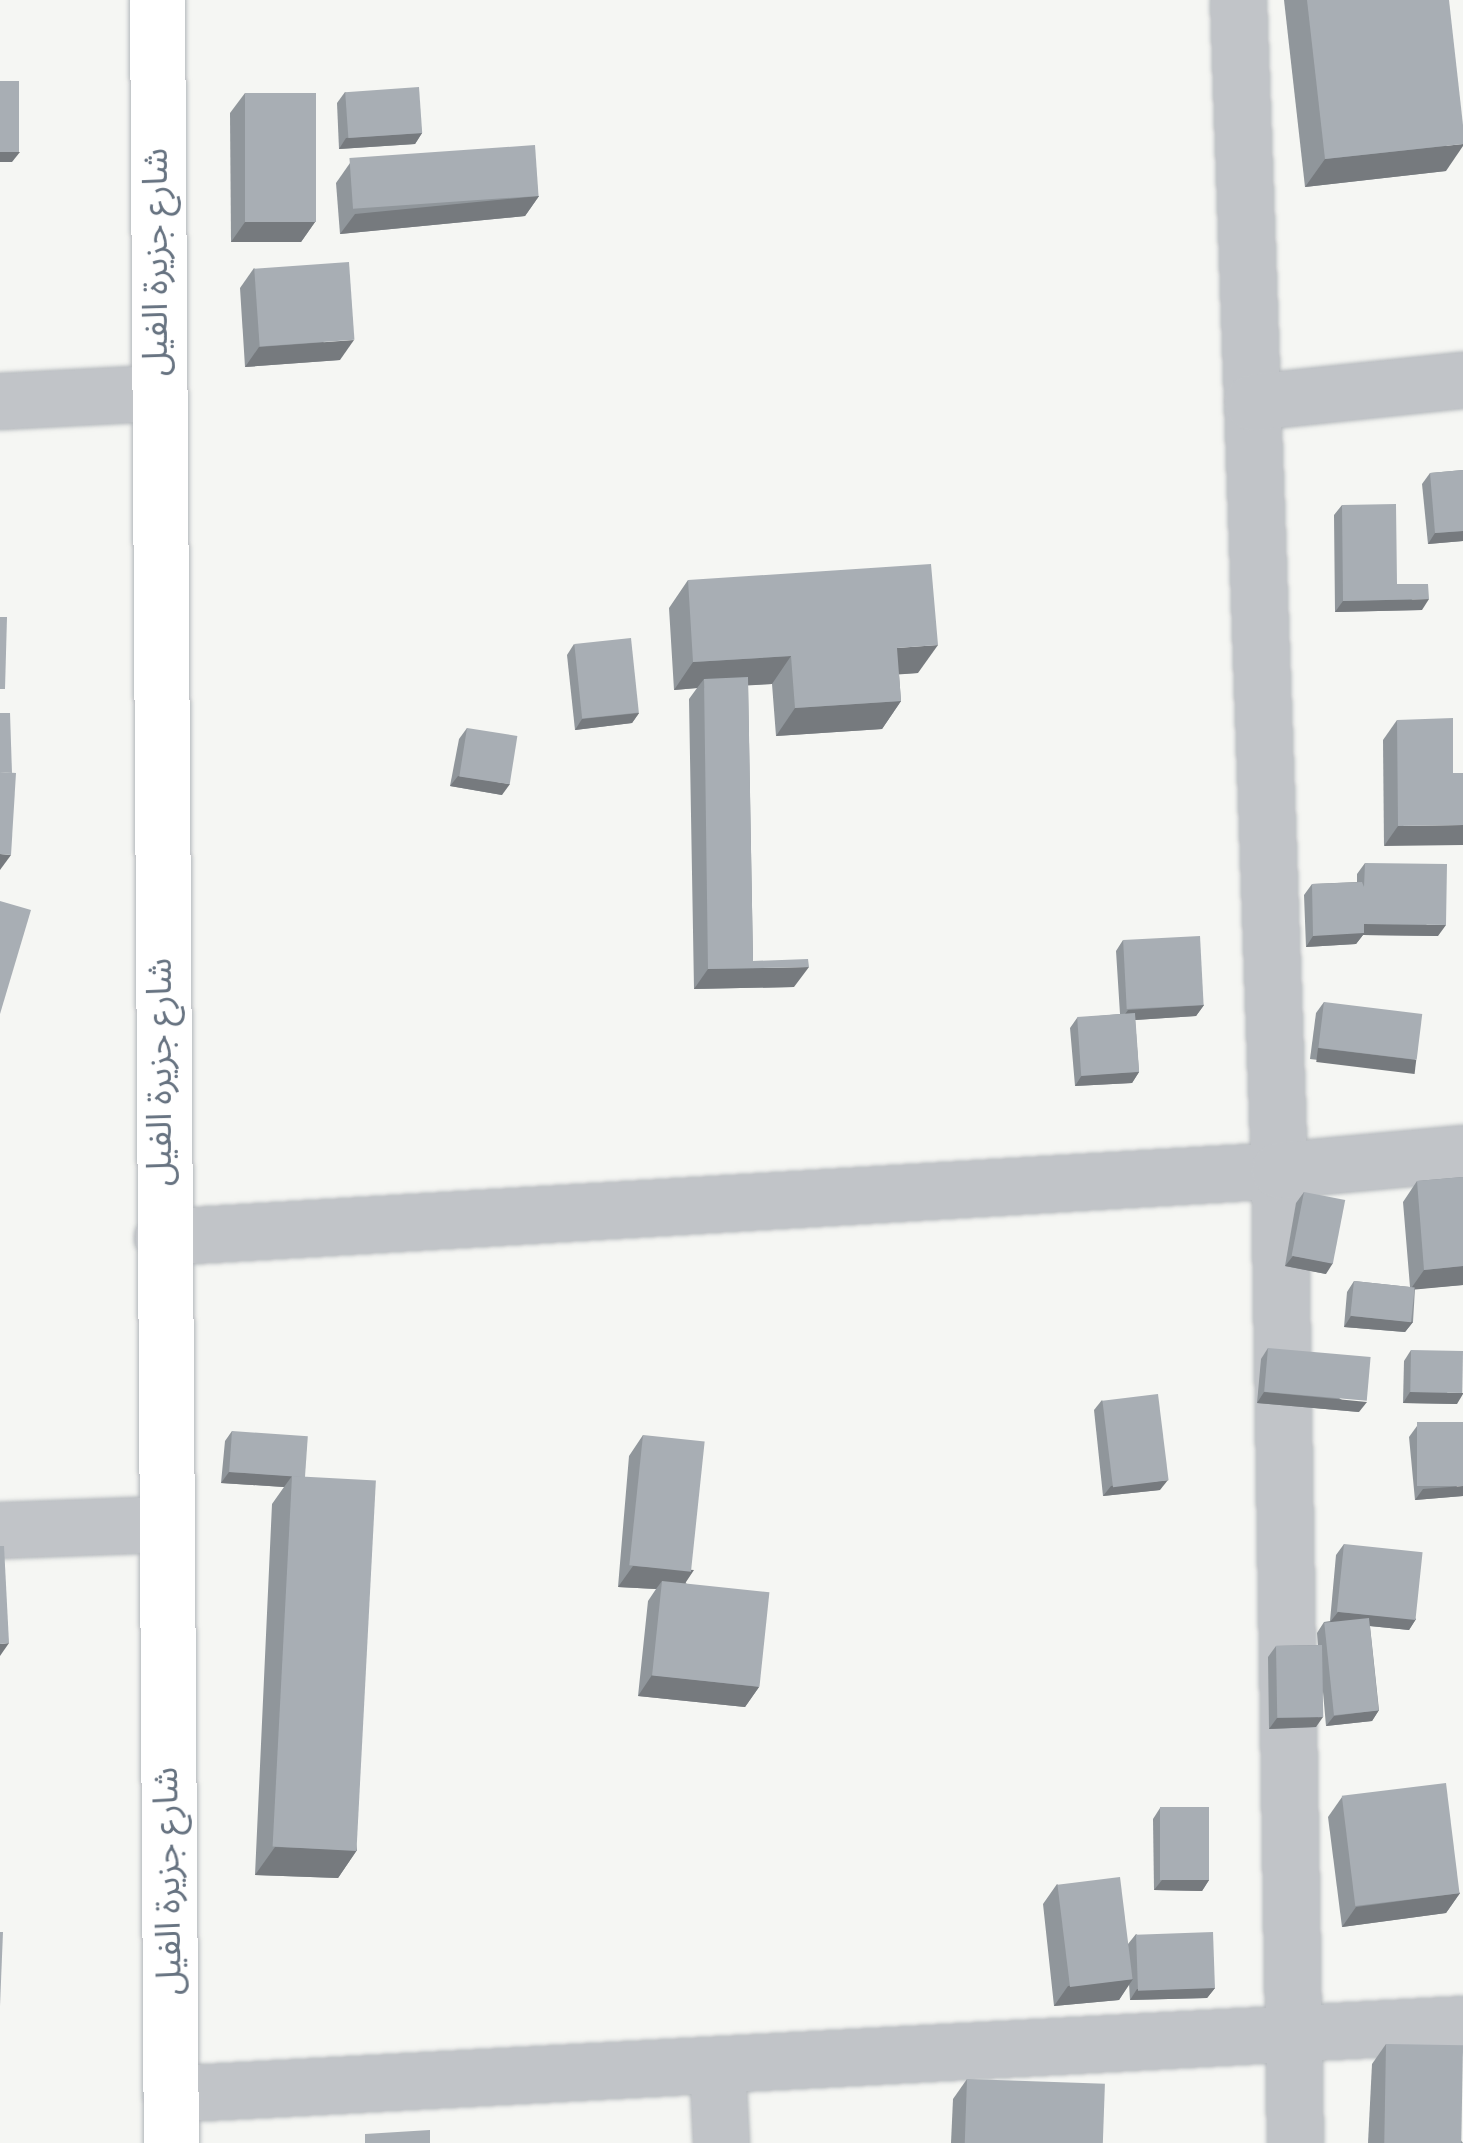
<!DOCTYPE html>
<html>
<head>
<meta charset="utf-8">
<style>
	body { margin:0 }
	#map { position:relative; width:1463px; height:2143px; overflow:hidden; background:#f5f6f3; font-family:"Roboto Condensed","Noto Sans Arabic",sans-serif }
	div>[style] { position:absolute }
	.roads { filter:drop-shadow(0 0 2px #b4b8bc) drop-shadow(0 0 2px #b4b8bc) }
	.street>* { height:55px; margin:-27.5px; padding:0 27.5px; transform-origin:27.5px; border-radius:27.5px; background:#c1c4c8 }
	.secondary>* { height:55px; margin:-27.5px; padding:0 27.5px; transform-origin:27.5px; border-radius:27.5px; background:#fff }
	.wall>* { inset:0; background:#90969b }
	.shaded-wall>* { inset:0; background:#767a7e; transform-origin:0 0 }
	.building>* { inset:0; background:#a8aeb4; transform-origin:0 0 }
	span { translate:-50% -50%; white-space:nowrap; text-align:center; line-height:1.15; -webkit-text-stroke:10px #fff; paint-order:stroke }
	.street-label { font-size:35px; color:#677381 }
</style>
</head>
<body>
<div id="map">
	<div class="roads">
		<div class="street">
			<i style="left:1238px;top:0;width:1171px;rotate:87.99deg"></i>
			<i style="left:1279px;top:1170px;width:973px;rotate:89.06deg"></i>
			<i style="left:0;top:401px;width:155px;rotate:-3deg"></i>
			<i style="left:1252px;top:402px;width:212px;rotate:-6deg"></i>
			<i style="left:162px;top:1237px;width:1119px;rotate:-3.43deg"></i>
			<i style="left:1279px;top:1170px;width:185px;rotate:-5.3deg"></i>
			<i style="left:0;top:1530px;width:164px;rotate:-2.1deg"></i>
			<i style="left:717px;top:2065px;width:78px;rotate:87.1deg"></i>
			<i style="left:170px;top:2094px;width:1295px;rotate:-3.1deg"></i>
		</div>
		<div class="secondary">
			<i style="left:157px;top:0;width:2143px;rotate:89.63deg"></i>
		</div>
	</div>
	<div class="wall">
		<i style="clip-path:polygon(1284px 0,1449px 0,1446px 171px,1305px 187px)"></i>
		<i style="clip-path:polygon(345px 92px,422px 133px,415px 144px,339px 149px,337px 103px)"></i>
		<i style="clip-path:polygon(245px 93px,315px 222px,301px 242px,231px 242px,230px 113px)"></i>
		<i style="clip-path:polygon(350px 163px,539px 196px,525px 216px,340px 234px,336px 183px)"></i>
		<i style="clip-path:polygon(254px 268px,340px 360px,245px 367px,240px 288px)"></i>
		<i style="clip-path:polygon(1463px 470px,1463px 541px,1428px 544px,1422px 484px,1430px 473px)"></i>
		<i style="clip-path:polygon(1342px 505px,1397px 584px,1422px 610px,1335px 612px,1334px 515px)"></i>
		<i style="clip-path:polygon(688px 580px,918px 673px,899px 674px,901px 701px,882px 729px,776px 736px,772px 684px,748px 685px,753px 961px,794px 987px,694px 989px,689px 699px,697px 688px,674px 690px,669px 608px)"></i>
		<i style="clip-path:polygon(574px 644px,639px 713px,632px 723px,575px 730px,567px 655px)"></i>
		<i style="clip-path:polygon(1397px 720px,1453px 773px,1384px 846px,1383px 740px)"></i>
		<i style="clip-path:polygon(467px 728px,502px 795px,450px 786px,459px 739px)"></i>
		<i style="clip-path:polygon(1365px 863px,1438px 936px,1363px 935px,1356px 944px,1306px 947px,1304px 895px,1312px 884px,1357px 882px,1357px 874px)"></i>
		<i style="clip-path:polygon(1123px 940px,1204px 1005px,1196px 1016px,1135px 1020px,1139px 1072px,1132px 1083px,1075px 1086px,1070px 1028px,1077px 1018px,1120px 1014px,1116px 951px)"></i>
		<i style="clip-path:polygon(1324px 1002px,1416px 1060px,1409px 1071px,1310px 1059px,1316px 1013px)"></i>
		<i style="clip-path:polygon(1463px 1177px,1463px 1285px,1415px 1289px,1413px 1322px,1405px 1332px,1344px 1327px,1347px 1292px,1354px 1281px,1410px 1287px,1403px 1202px,1417px 1181px)"></i>
		<i style="clip-path:polygon(1304px 1192px,1326px 1274px,1285px 1266px,1296px 1203px)"></i>
		<i style="clip-path:polygon(1268px 1348px,1359px 1412px,1257px 1403px,1261px 1359px)"></i>
		<i style="clip-path:polygon(1411px 1350px,1457px 1404px,1403px 1403px,1404px 1361px)"></i>
		<i style="clip-path:polygon(1102px 1400px,1160px 1490px,1103px 1496px,1094px 1410px)"></i>
		<i style="clip-path:polygon(1417px 1426px,1463px 1496px,1415px 1500px,1409px 1437px)"></i>
		<i style="clip-path:polygon(232px 1431px,305px 1477px,357px 1850px,338px 1878px,255px 1875px,272px 1504px,284px 1487px,221px 1483px,225px 1441px)"></i>
		<i style="clip-path:polygon(643px 1435px,686px 1583px,759px 1687px,745px 1707px,638px 1696px,648px 1601px,656px 1589px,618px 1587px,629px 1456px)"></i>
		<i style="clip-path:polygon(1344px 1544px,1416px 1619px,1409px 1630px,1370px 1626px,1379px 1710px,1372px 1721px,1326px 1726px,1323px 1692px,1316px 1727px,1269px 1729px,1268px 1657px,1276px 1646px,1318px 1645px,1317px 1633px,1324px 1622px,1330px 1621px,1336px 1555px)"></i>
		<i style="clip-path:polygon(1342px 1797px,1460px 1893px,1446px 1913px,1342px 1927px,1328px 1817px)"></i>
		<i style="clip-path:polygon(1160px 1808px,1209px 1880px,1202px 1891px,1154px 1890px,1153px 1819px)"></i>
		<i style="clip-path:polygon(1057px 1884px,1128px 1944px,1136px 1934px,1215px 1988px,1207px 1998px,1130px 2000px,1129px 1984px,1119px 2000px,1054px 2006px,1043px 1904px)"></i>
		<i style="clip-path:polygon(1386px 2044px,1463px 2143px,1368px 2143px,1372px 2064px)"></i>
		<i style="clip-path:polygon(967px 2079px,1102px 2143px,951px 2143px,953px 2099px)"></i>
	</div>
	<div class="shaded-wall">
		<i style="clip-path:polygon(422px 133px,415px 144px,339px 149px,346px 138px)"></i>
		<i style="clip-path:polygon(1463px 144px,1463px 146px,1446px 171px,1305px 187px,1325px 159px)"></i>
		<i style="clip-path:polygon(0 152px,20px 152px,12px 162px,0 162px)"></i>
		<i style="clip-path:polygon(539px 196px,525px 216px,340px 234px,355px 214px)"></i>
		<i style="clip-path:polygon(245px 222px,315px 222px,301px 242px,231px 242px)"></i>
		<i style="clip-path:polygon(354px 340px,340px 360px,245px 367px,259px 347px)"></i>
		<i style="clip-path:polygon(1463px 531px,1463px 541px,1428px 544px,1435px 533px)"></i>
		<i style="clip-path:polygon(1429px 599px,1422px 610px,1335px 612px,1343px 601px)"></i>
		<i style="clip-path:polygon(938px 645px,918px 673px,878px 676px,897px 648px)"></i>
		<i style="clip-path:polygon(791px 656px,772px 684px,704px 688px,704px 679px,697px 688px,674px 690px,693px 662px)"></i>
		<i style="clip-path:polygon(901px 701px,882px 729px,776px 736px,795px 708px)"></i>
		<i style="clip-path:polygon(639px 713px,632px 723px,575px 730px,582px 719px)"></i>
		<i style="clip-path:polygon(458px 776px,510px 784px,502px 795px,450px 786px)"></i>
		<i style="clip-path:polygon(1463px 825px,1463px 845px,1384px 846px,1398px 826px)"></i>
		<i style="clip-path:polygon(0 854px,11px 855px,0 870px)"></i>
		<i style="clip-path:polygon(1364px 924px,1446px 925px,1438px 936px,1363px 935px,1356px 944px,1306px 947px,1313px 936px)"></i>
		<i style="clip-path:polygon(809px 967px,794px 987px,694px 989px,708px 969px)"></i>
		<i style="clip-path:polygon(1204px 1005px,1196px 1016px,1120px 1021px,1128px 1010px)"></i>
		<i style="left:1318px;top:1048px;width:99px;height:14px;rotate:7deg"></i>
		<i style="clip-path:polygon(1139px 1072px,1132px 1083px,1075px 1086px,1082px 1075px)"></i>
		<i style="clip-path:polygon(1293px 1256px,1333px 1263px,1326px 1274px,1285px 1266px)"></i>
		<i style="clip-path:polygon(1463px 1266px,1463px 1285px,1410px 1290px,1424px 1270px)"></i>
		<i style="clip-path:polygon(1351px 1316px,1413px 1322px,1405px 1332px,1344px 1327px)"></i>
		<i style="clip-path:polygon(1264px 1392px,1367px 1402px,1359px 1412px,1257px 1403px)"></i>
		<i style="clip-path:polygon(1410px 1392px,1463px 1393px,1463px 1394px,1457px 1404px,1403px 1403px)"></i>
		<i style="clip-path:polygon(229px 1472px,292px 1476px,284px 1487px,221px 1483px)"></i>
		<i style="clip-path:polygon(1168px 1480px,1160px 1490px,1103px 1496px,1111px 1486px)"></i>
		<i style="clip-path:polygon(1463px 1486px,1463px 1496px,1415px 1500px,1423px 1489px)"></i>
		<i style="clip-path:polygon(633px 1566px,694px 1570px,680px 1591px,662px 1581px,656px 1589px,618px 1587px)"></i>
		<i style="clip-path:polygon(1338px 1612px,1416px 1619px,1409px 1630px,1330px 1622px)"></i>
		<i style="clip-path:polygon(9px 1643px,0 1656px,0 1644px)"></i>
		<i style="clip-path:polygon(652px 1675px,759px 1687px,745px 1707px,638px 1696px)"></i>
		<i style="clip-path:polygon(1379px 1710px,1372px 1721px,1326px 1726px,1334px 1716px)"></i>
		<i style="clip-path:polygon(1323px 1717px,1316px 1727px,1269px 1729px,1277px 1718px)"></i>
		<i style="clip-path:polygon(275px 1847px,357px 1850px,338px 1878px,255px 1875px)"></i>
		<i style="clip-path:polygon(1162px 1880px,1209px 1880px,1202px 1891px,1154px 1890px)"></i>
		<i style="clip-path:polygon(1460px 1893px,1446px 1913px,1342px 1927px,1356px 1907px)"></i>
		<i style="clip-path:polygon(1133px 1979px,1119px 2000px,1054px 2006px,1068px 1986px)"></i>
		<i style="clip-path:polygon(1215px 1988px,1207px 1998px,1130px 2000px,1137px 1989px)"></i>
	</div>
	<div class="building">
		<i style="clip-path:polygon(1307px 0,1449px 0,1463px 125px,1463px 144px,1325px 159px)"></i>
		<i style="left:0;top:81px;width:19px;height:71px"></i>
		<i style="left:419px;top:87px;width:46px;height:74px;rotate:86deg"></i>
		<i style="left:245px;top:93px;width:71px;height:129px"></i>
		<i style="left:535px;top:145px;width:51px;height:186px;rotate:86deg"></i>
		<i style="left:349px;top:262px;width:78px;height:95px;rotate:86deg"></i>
		<i style="clip-path:polygon(1463px 470px,1463px 531px,1435px 533px,1430px 473px)"></i>
		<i style="clip-path:polygon(1396px 504px,1397px 584px,1428px 584px,1429px 599px,1343px 601px,1342px 505px)"></i>
		<i style="clip-path:polygon(931px 564px,938px 645px,897px 648px,901px 701px,795px 708px,791px 656px,693px 662px,688px 580px)"></i>
		<i style="clip-path:polygon(0 617px,7px 617px,5px 689px,0 689px)"></i>
		<i style="left:631px;top:638px;width:75px;height:57px;rotate:84deg"></i>
		<i style="clip-path:polygon(748px 677px,753px 961px,808px 959px,809px 967px,708px 969px,704px 679px)"></i>
		<i style="clip-path:polygon(0 713px,10px 713px,12px 773px,0 772px)"></i>
		<i style="clip-path:polygon(1453px 718px,1453px 773px,1463px 773px,1463px 825px,1398px 826px,1397px 720px)"></i>
		<i style="left:467px;top:728px;width:51px;height:49px;rotate:9deg"></i>
		<i style="clip-path:polygon(0 772px,16px 773px,11px 855px,0 854px)"></i>
		<i style="clip-path:polygon(1365px 863px,1447px 864px,1446px 925px,1364px 924px,1364px 933px,1313px 936px,1312px 884px,1362px 882px,1364px 887px)"></i>
		<i style="clip-path:polygon(0 901px,31px 910px,0 1014px)"></i>
		<i style="left:1200px;top:936px;width:69px;height:77px;rotate:87deg"></i>
		<i style="left:1324px;top:1002px;width:99px;height:46px;rotate:7deg"></i>
		<i style="left:1135px;top:1013px;width:59px;height:58px;rotate:86deg"></i>
		<i style="clip-path:polygon(1463px 1177px,1463px 1266px,1424px 1270px,1417px 1181px)"></i>
		<i style="left:1304px;top:1192px;width:42px;height:65px;rotate:11deg"></i>
		<i style="left:1354px;top:1281px;width:61px;height:35px;rotate:6deg"></i>
		<i style="left:1268px;top:1348px;width:103px;height:44px;rotate:5deg"></i>
		<i style="left:1411px;top:1350px;width:52px;height:42px;rotate:1deg"></i>
		<i style="left:1158px;top:1394px;width:87px;height:56px;rotate:83deg"></i>
		<i style="left:1463px;top:1422px;width:64px;height:46px;rotate:90deg"></i>
		<i style="left:232px;top:1431px;width:76px;height:41px;rotate:4deg"></i>
		<i style="left:643px;top:1435px;width:62px;height:131px;rotate:6deg"></i>
		<i style="left:292px;top:1476px;width:84px;height:371px;rotate:3deg"></i>
		<i style="left:1344px;top:1544px;width:79px;height:68px;rotate:6deg"></i>
		<i style="clip-path:polygon(0 1546px,4px 1546px,9px 1643px,0 1644px)"></i>
		<i style="left:662px;top:1581px;width:108px;height:95px;rotate:6deg"></i>
		<i style="left:1369px;top:1618px;width:93px;height:45px;rotate:84deg"></i>
		<i style="left:1322px;top:1645px;width:72px;height:46px;rotate:89deg"></i>
		<i style="left:1446px;top:1783px;width:111px;height:105px;rotate:83deg"></i>
		<i style="left:1209px;top:1807px;width:73px;height:49px;rotate:90deg"></i>
		<i style="left:1120px;top:1877px;width:103px;height:63px;rotate:83deg"></i>
		<i style="clip-path:polygon(0 1932px,3px 1932px,0 2006px)"></i>
		<i style="left:1213px;top:1932px;width:56px;height:77px;rotate:88deg"></i>
		<i style="left:1386px;top:2044px;width:77px;height:99px;rotate:1deg"></i>
		<i style="left:967px;top:2079px;width:138px;height:64px;rotate:2deg"></i>
		<i style="clip-path:polygon(430px 2130px,430px 2143px,365px 2143px,365px 2134px)"></i>
	</div>
	<div class="street-label">
		<span style="left:156px;top:262px;rotate:-90deg">شارع جزيرة الفيل</span>
		<span style="left:160px;top:1072px;rotate:-90deg">شارع جزيرة الفيل</span>
		<span style="left:168px;top:1881px;rotate:-91deg">شارع جزيرة الفيل</span>
	</div>
</div>
</body>
</html>
